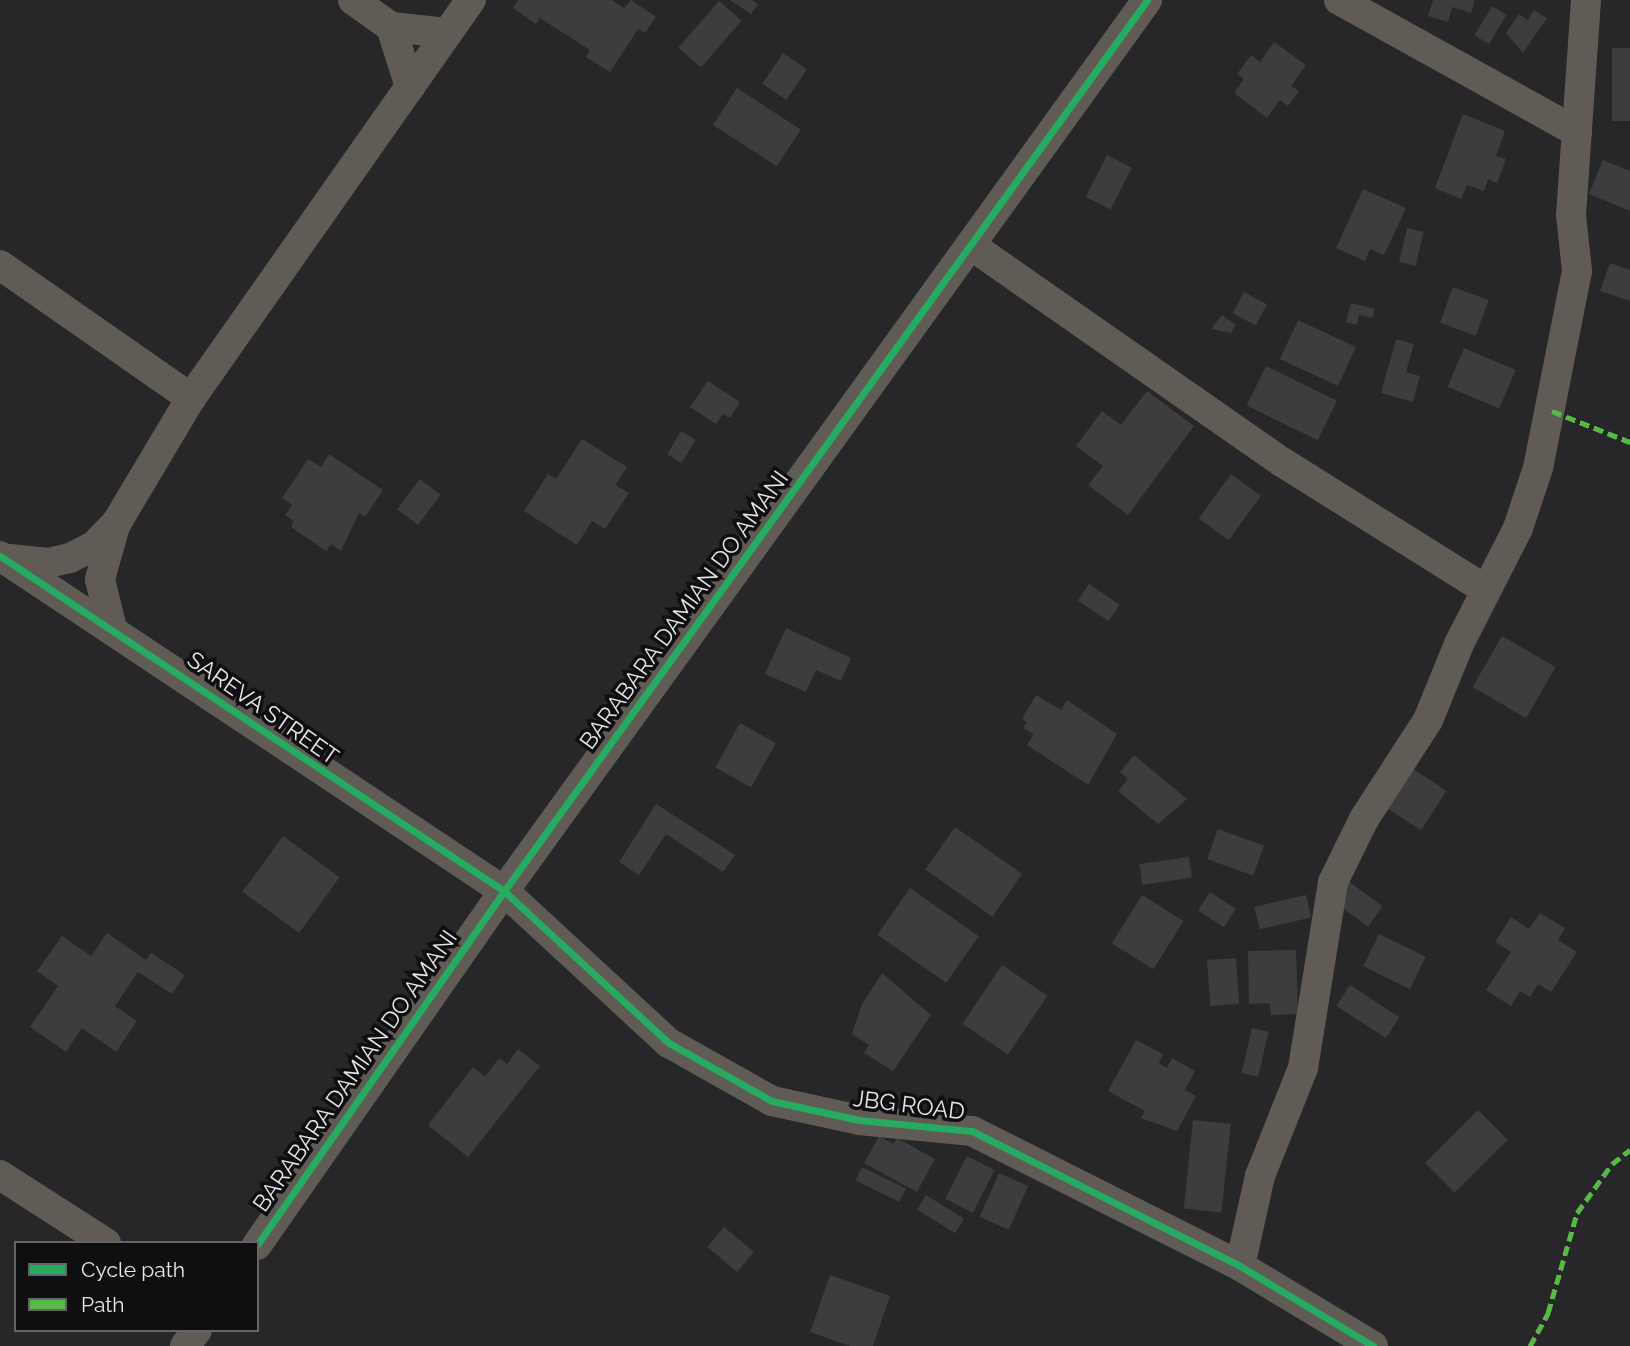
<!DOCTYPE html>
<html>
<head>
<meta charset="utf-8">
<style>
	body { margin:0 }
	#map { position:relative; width:1630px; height:1346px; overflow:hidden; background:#272628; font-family:Raleway,sans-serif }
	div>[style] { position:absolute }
	.building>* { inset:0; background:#3d3d3e; transform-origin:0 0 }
	.minor>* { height:30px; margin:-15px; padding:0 15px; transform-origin:15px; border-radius:15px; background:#605c55 }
	.quiet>* { height:5px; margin-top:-2.5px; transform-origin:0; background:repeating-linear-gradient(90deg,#58b947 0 10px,transparent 0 15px) }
	.cycleway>* { height:7px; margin:-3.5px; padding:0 3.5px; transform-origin:3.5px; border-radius:3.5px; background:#26ab63 }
	span { translate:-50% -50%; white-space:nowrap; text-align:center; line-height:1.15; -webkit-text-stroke:7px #0f0f11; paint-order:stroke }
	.street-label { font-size:23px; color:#e5e5e8 }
	.legend { position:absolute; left:14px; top:1241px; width:245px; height:91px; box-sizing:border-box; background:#0f0f11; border:2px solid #656567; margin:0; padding:9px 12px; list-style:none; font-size:21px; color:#e5e5e8 }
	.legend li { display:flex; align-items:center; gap:14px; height:35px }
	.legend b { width:35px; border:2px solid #656567 }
</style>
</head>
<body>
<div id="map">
	<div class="building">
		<i style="clip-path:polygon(518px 0,612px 0,624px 8px,631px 0,656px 17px,645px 33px,638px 29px,610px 72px,586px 57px,590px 50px,540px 18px,536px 24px,513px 8px)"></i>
		<i style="clip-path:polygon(730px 0,752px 0,758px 4px,751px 14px)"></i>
		<i style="clip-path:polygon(1433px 0,1475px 0,1471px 13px,1452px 7px,1448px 22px,1428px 16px)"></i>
		<i style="left:719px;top:1px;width:30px;height:62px;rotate:41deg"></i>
		<i style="left:1492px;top:6px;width:17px;height:34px;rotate:31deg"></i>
		<i style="clip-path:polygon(1534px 10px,1547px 18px,1523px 53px,1506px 33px,1519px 14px,1528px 20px)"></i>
		<i style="clip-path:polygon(1274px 42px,1306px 65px,1291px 86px,1299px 91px,1288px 106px,1280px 100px,1267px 118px,1234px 93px,1244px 79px,1237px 74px,1251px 55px,1260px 62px)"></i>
		<i style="left:1612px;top:48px;width:18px;height:73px"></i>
		<i style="left:783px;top:53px;width:29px;height:37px;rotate:34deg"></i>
		<i style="left:737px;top:88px;width:76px;height:44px;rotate:33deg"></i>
		<i style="clip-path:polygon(1463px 114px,1505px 131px,1496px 156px,1506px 159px,1497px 183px,1488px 179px,1484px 191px,1467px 185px,1461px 199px,1435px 188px)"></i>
		<i style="left:1107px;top:155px;width:28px;height:47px;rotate:27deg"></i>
		<i style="clip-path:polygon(1603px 160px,1630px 171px,1630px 211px,1589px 194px)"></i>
		<i style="clip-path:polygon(1363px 189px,1406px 208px,1384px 255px,1370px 249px,1365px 261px,1336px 248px)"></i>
		<i style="left:1407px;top:228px;width:17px;height:35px;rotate:13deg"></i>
		<i style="clip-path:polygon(1610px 263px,1630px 270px,1630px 301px,1600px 291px)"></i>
		<i style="left:1453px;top:287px;width:38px;height:38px;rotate:20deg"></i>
		<i style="left:1244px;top:292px;width:26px;height:24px;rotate:28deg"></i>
		<i style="clip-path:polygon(1351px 303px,1375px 309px,1372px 318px,1359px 315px,1357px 325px,1346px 322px)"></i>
		<i style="clip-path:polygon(1222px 315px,1236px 325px,1231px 333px,1211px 329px)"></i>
		<i style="left:1298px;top:320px;width:64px;height:43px;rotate:25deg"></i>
		<i style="clip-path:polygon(1396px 339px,1414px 344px,1406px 372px,1420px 376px,1413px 402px,1381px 393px)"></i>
		<i style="left:1464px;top:348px;width:56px;height:42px;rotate:23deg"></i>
		<i style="left:1266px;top:366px;width:79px;height:44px;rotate:26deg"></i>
		<i style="clip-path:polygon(708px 381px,740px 402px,730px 418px,723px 414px,716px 424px,690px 407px)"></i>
		<i style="clip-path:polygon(1147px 391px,1194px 426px,1128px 515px,1088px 485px,1103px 466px,1076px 446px,1102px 411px,1121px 425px)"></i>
		<i style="left:681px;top:431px;width:17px;height:27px;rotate:31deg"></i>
		<i style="clip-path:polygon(582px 439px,627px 467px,615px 485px,629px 493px,605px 529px,592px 521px,577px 545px,524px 511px,548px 474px,556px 479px)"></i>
		<i style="clip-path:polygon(329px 454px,383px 490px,365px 517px,359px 513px,341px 551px,331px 544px,326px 551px,291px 527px,294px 521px,285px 515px,292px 505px,282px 498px,308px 459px,321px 467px)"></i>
		<i style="left:1231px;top:474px;width:37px;height:55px;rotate:36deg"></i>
		<i style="left:420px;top:479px;width:26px;height:38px;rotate:37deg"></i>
		<i style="left:1089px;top:584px;width:37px;height:20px;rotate:34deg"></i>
		<i style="clip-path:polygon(786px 628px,851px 658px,841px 681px,816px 670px,806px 692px,765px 674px)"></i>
		<i style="left:1502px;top:636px;width:62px;height:59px;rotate:30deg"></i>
		<i style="clip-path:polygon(1036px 695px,1061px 710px,1067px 700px,1117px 734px,1088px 785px,1027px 745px,1034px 734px,1023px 728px,1027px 722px,1022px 719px)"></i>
		<i style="left:740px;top:723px;width:41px;height:51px;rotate:29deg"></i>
		<i style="clip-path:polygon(1134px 755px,1187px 799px,1158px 824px,1118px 791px,1128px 779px,1120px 772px)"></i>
		<i style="left:1413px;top:769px;width:40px;height:47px;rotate:33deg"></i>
		<i style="clip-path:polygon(656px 804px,735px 855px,723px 872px,666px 834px,639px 875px,619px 862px)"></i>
		<i style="left:955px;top:827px;width:82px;height:52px;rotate:35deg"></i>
		<i style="left:1218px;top:829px;width:49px;height:32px;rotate:20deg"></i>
		<i style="left:283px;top:836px;width:70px;height:69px;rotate:36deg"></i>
		<i style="left:1189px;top:857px;width:21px;height:50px;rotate:82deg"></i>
		<i style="left:1348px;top:881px;width:43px;height:25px;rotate:36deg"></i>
		<i style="left:910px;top:888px;width:84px;height:57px;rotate:35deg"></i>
		<i style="left:1210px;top:892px;width:31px;height:22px;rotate:33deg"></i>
		<i style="left:1142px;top:895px;width:49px;height:57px;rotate:32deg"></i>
		<i style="left:1306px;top:895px;width:23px;height:53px;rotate:77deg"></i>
		<i style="clip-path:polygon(1540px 913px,1565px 928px,1558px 940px,1577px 952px,1551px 992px,1538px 984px,1530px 997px,1520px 991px,1511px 1006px,1486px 990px,1511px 952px,1495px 942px,1511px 917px,1529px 929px)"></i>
		<i style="clip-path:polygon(107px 933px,146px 960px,151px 953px,185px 975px,172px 994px,138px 972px,115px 1006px,137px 1021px,116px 1052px,82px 1028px,66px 1052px,30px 1027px,58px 986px,37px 971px,62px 936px,91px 956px)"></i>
		<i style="left:1379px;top:934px;width:52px;height:36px;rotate:26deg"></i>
		<i style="clip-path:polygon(1296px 950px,1298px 1014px,1271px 1015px,1270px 1003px,1249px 1004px,1248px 951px)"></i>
		<i style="left:1236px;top:958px;width:46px;height:29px;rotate:86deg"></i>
		<i style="left:1002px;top:965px;width:55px;height:71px;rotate:34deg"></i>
		<i style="clip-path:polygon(882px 973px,931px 1015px,893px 1071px,864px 1053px,869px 1045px,852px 1034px,862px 1004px)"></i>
		<i style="left:1350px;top:985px;width:59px;height:25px;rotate:33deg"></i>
		<i style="left:1252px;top:1028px;width:17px;height:46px;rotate:13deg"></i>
		<i style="clip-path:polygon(1136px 1040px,1163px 1054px,1159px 1063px,1167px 1068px,1172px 1058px,1195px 1071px,1185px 1090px,1196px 1096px,1177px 1131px,1141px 1118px,1145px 1111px,1108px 1091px)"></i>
		<i style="clip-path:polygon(518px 1049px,540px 1066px,468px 1157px,428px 1125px,473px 1067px,485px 1077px,499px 1058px,507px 1064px)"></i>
		<i style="left:1478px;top:1110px;width:42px;height:75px;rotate:45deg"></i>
		<i style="left:1193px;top:1120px;width:38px;height:89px;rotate:6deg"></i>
		<i style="clip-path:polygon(879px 1136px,893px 1144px,897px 1138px,935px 1159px,917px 1192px,864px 1163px)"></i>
		<i style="left:967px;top:1156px;width:31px;height:48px;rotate:27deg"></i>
		<i style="left:862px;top:1167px;width:49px;height:15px;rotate:26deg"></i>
		<i style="left:999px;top:1173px;width:32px;height:48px;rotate:24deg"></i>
		<i style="left:926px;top:1195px;width:45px;height:17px;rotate:32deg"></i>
		<i style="left:724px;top:1227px;width:39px;height:26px;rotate:40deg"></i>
		<i style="clip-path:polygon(830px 1275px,890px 1296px,873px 1346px,850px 1346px,810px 1332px)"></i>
	</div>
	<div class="minor">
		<i style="left:353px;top:0;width:47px;rotate:35.4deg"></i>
		<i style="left:391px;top:27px;width:57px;rotate:6deg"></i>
		<i style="left:1339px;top:0;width:272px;rotate:29deg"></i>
		<i style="left:391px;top:27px;width:63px;rotate:72.4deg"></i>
		<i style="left:972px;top:246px;width:378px;rotate:34.9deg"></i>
		<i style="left:1282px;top:462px;width:241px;rotate:32.1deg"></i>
		<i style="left:0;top:265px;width:233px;rotate:34.9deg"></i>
		<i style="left:0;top:556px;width:605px;rotate:33.61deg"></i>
		<i style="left:504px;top:891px;width:224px;rotate:42.7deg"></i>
		<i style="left:669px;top:1043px;width:118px;rotate:29.4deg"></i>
		<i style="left:772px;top:1101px;width:89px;rotate:12.3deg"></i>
		<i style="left:859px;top:1120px;width:114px;rotate:5.6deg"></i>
		<i style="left:972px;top:1131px;width:300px;rotate:26.7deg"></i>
		<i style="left:1240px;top:1266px;width:155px;rotate:31deg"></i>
		<i style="left:10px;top:559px;width:38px;rotate:6deg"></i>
		<i style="left:48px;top:563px;width:23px;rotate:-13deg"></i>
		<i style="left:70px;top:558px;width:27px;rotate:-27deg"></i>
		<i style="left:94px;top:546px;width:33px;rotate:-46deg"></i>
		<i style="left:117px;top:522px;width:144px;rotate:-59.2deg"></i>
		<i style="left:191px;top:398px;width:487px;rotate:-54.9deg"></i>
		<i style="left:112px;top:629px;width:51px;rotate:-103.5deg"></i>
		<i style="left:100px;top:579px;width:55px;rotate:-74.2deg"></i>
		<i style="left:0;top:1175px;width:126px;rotate:32.7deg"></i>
		<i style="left:257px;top:1245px;width:432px;rotate:-55.1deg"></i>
		<i style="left:504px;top:891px;width:1099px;rotate:-54.18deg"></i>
		<i style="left:1240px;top:1266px;width:92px;rotate:-77.5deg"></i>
		<i style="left:1260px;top:1176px;width:116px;rotate:-68.3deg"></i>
		<i style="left:1303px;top:1068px;width:188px;rotate:-80.8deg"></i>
		<i style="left:1333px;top:882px;width:70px;rotate:-63.8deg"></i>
		<i style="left:1364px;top:819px;width:118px;rotate:-57.1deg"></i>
		<i style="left:1428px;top:720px;width:82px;rotate:-67.8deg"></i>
		<i style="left:1459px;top:644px;width:130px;rotate:-63deg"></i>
		<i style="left:1518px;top:528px;width:63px;rotate:-71.6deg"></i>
		<i style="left:1538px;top:468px;width:201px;rotate:-78.8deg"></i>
		<i style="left:1577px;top:271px;width:56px;rotate:-96.1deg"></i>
		<i style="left:1571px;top:215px;width:216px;rotate:-86deg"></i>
		<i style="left:185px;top:1346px;width:20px;rotate:-53deg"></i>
	</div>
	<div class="quiet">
		<i style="left:1552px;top:411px;width:84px;rotate:21.7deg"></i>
		<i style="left:1530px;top:1346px;width:38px;rotate:-61deg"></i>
		<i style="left:1548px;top:1313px;width:104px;rotate:-73.8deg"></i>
		<i style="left:1577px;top:1213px;width:60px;rotate:-54.5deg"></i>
		<i style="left:1612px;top:1164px;width:23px;rotate:-38deg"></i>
	</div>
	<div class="cycleway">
		<i style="left:0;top:556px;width:605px;rotate:33.61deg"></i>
		<i style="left:504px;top:891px;width:224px;rotate:42.7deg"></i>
		<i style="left:669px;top:1043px;width:118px;rotate:29.4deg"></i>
		<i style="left:772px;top:1101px;width:89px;rotate:12.3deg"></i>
		<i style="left:859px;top:1120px;width:114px;rotate:5.6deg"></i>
		<i style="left:972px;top:1131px;width:300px;rotate:26.7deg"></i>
		<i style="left:1240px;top:1266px;width:155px;rotate:31deg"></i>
		<i style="left:257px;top:1245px;width:432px;rotate:-55.1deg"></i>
		<i style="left:504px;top:891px;width:1099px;rotate:-54.18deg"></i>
	</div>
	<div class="street-label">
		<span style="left:684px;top:610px;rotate:-54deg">BARABARA DAMIAN DO AMANI</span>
		<span style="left:263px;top:708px;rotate:35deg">SAREVA STREET</span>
		<span style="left:355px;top:1071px;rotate:-55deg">BARABARA DAMIAN DO AMANI</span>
		<span style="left:909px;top:1105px;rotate:7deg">JBG ROAD</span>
	</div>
	<ul class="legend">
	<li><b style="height:9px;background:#26ab63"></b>Cycle path</li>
	<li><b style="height:9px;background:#58b947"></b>Path</li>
	</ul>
</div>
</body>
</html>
